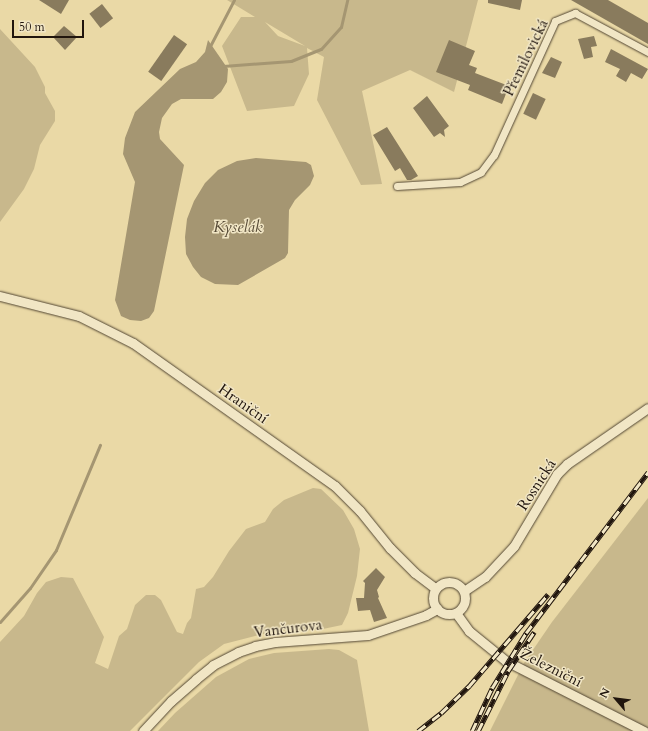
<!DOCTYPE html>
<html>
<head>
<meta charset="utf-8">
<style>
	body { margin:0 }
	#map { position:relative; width:648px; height:731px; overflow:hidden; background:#ead9a6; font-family:Cardo,serif }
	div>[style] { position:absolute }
	.green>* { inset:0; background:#c8b88c }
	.water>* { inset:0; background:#a59672 }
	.stream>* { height:3px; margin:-1.5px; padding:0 1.5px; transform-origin:1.5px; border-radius:1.5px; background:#a59672 }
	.building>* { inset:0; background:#897b5d; transform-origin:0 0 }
	.roads { filter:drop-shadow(0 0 1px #524633) drop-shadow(0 0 1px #524633) }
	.minor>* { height:7px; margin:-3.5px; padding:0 3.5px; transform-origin:3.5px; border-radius:3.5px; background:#f1e6c5 }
	.tertiary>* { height:9px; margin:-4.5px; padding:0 4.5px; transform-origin:4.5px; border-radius:4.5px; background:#f1e6c5 }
	.tertiary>.ring { margin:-4.5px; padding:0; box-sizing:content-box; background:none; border:9px solid #f1e6c5; border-radius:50% }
	.rail>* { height:4.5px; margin-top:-2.25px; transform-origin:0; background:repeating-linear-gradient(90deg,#f1e6c5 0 9px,#20150d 0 18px); box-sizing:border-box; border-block:1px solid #20150d }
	span { translate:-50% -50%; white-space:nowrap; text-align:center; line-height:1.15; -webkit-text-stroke:3px #f1e6c5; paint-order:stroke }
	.street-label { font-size:15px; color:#20150d }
	.water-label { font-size:16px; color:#554935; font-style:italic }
	.north { position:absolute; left:596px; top:679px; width:40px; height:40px; -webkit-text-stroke:3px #f1e6c5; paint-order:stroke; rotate:298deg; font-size:11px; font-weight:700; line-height:16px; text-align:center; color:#20150d }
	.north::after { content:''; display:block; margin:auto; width:14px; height:18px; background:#20150d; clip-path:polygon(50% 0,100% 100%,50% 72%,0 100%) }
	.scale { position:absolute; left:12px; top:20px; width:72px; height:18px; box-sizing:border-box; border:2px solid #20150d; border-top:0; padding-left:5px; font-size:12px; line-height:14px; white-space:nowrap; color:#20150d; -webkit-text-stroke:3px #f1e6c5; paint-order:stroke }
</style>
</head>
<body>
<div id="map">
	<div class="green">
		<i style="clip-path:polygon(evenodd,227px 0,478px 0,454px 92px,410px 70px,362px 91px,382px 184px,361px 185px,317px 100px,324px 57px,307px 48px,309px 74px,294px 106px,247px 111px,222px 46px,241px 17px,255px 17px,227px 0,265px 22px,305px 46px,278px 36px,265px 22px)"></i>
		<i style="clip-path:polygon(0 29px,35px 67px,45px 87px,45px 93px,55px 111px,55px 121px,40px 145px,34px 169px,24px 189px,0 222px)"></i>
		<i style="clip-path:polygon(313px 488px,321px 489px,343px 510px,354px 529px,360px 549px,357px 576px,348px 613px,342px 625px,318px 630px,275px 631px,224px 644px,199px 662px,130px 731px,0 731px,0 642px,24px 616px,37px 593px,46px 582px,61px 577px,73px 578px,104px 637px,95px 663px,108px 669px,119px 636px,127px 629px,135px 605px,146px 595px,155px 595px,161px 600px,177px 632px,183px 634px,187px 623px,191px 618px,196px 589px,204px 587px,213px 577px,229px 551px,246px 529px,265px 522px,273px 509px,284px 500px)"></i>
		<i style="clip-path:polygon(648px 498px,648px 731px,490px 731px,524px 663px,552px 622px)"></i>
		<i style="clip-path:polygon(329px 649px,339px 650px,357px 660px,369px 731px,158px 731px,175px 713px,216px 677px,249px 659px,274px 653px)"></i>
	</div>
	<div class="water">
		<i style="clip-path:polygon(208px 40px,228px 69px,227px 82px,221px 92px,213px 99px,181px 99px,172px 104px,162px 118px,159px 132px,160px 139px,184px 165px,154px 311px,149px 318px,141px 321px,130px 320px,121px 316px,115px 300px,135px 182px,123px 154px,125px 138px,135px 112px,180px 69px,196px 62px,205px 52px)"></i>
		<i style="clip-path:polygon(256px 158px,306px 162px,311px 165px,314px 176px,310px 185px,295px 200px,289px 210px,288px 253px,285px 258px,238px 285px,215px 284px,201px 277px,193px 267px,186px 254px,185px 237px,187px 219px,194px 201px,205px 183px,218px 170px,237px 161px)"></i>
	</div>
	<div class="stream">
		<i style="left:209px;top:48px;width:54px;rotate:-62.5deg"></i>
		<i style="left:223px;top:66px;width:68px;rotate:-4.2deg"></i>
		<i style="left:291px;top:61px;width:32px;rotate:-22deg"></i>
		<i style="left:321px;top:49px;width:30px;rotate:-48deg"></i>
		<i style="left:341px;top:27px;width:28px;rotate:-77deg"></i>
		<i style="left:0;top:622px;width:45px;rotate:-48.6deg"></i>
		<i style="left:30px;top:588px;width:46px;rotate:-55.6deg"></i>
		<i style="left:56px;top:550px;width:114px;rotate:-67.3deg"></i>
	</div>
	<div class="building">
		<i style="clip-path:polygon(39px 0,69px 0,61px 14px)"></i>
		<i style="clip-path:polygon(488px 0,522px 0,520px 10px,488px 3px)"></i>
		<i style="clip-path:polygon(571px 0,608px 0,648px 23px,648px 44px)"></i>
		<i style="left:102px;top:4px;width:18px;height:16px;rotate:52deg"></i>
		<i style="clip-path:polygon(64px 26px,77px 37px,65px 50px,53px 37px)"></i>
		<i style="left:174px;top:35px;width:16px;height:45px;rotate:35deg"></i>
		<i style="clip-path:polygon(594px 36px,597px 46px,591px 47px,593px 57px,584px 59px,578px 39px)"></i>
		<i style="clip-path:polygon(449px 40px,475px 51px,469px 65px,477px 68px,475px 73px,509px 86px,502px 104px,468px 90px,470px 85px,436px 72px)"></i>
		<i style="clip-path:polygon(611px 49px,648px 69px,642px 79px,631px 73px,626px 82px,616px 76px,620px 69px,605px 62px)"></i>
		<i style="clip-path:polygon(551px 57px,562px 62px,555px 78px,542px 73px)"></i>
		<i style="left:533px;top:93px;width:14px;height:23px;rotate:25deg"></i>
		<i style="clip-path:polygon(427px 96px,449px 126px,444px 130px,445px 137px,440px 133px,434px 137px,413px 108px)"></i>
		<i style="clip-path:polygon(387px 127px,418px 176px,411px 180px,407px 180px,400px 168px,395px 171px,373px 135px)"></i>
		<i style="clip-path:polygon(376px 568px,385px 577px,377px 590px,379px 597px,378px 598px,387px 618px,374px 622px,370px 610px,358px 611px,356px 598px,364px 598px,365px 583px,363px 581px)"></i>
	</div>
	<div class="roads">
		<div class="minor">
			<i style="left:397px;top:186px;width:63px;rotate:-3.6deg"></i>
			<i style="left:460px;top:182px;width:23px;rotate:-25deg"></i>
			<i style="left:481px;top:172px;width:21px;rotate:-53deg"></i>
			<i style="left:494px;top:155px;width:147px;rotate:-65.5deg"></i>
			<i style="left:555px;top:21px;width:22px;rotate:-22deg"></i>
			<i style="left:575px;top:13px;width:83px;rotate:28.1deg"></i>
		</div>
		<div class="tertiary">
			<i style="left:0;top:296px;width:81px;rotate:14.2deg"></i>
			<i style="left:79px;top:316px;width:60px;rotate:26.6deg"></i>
			<i style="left:133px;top:343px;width:247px;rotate:35.3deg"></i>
			<i style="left:335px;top:486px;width:35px;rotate:45deg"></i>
			<i style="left:360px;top:511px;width:48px;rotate:51deg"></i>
			<i style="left:390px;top:548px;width:35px;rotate:45deg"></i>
			<i style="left:415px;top:573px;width:26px;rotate:37deg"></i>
			<i class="ring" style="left:433px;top:582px;width:23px;height:23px"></i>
			<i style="left:464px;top:591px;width:25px;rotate:-34deg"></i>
			<i style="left:485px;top:577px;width:42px;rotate:-46.9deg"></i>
			<i style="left:514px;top:546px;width:84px;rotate:-59.2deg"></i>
			<i style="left:557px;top:474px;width:14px;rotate:-45deg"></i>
			<i style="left:567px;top:464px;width:98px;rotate:-34.7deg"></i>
			<i style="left:456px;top:613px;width:22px;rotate:54deg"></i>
			<i style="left:469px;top:631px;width:48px;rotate:39deg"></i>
			<i style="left:506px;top:661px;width:155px;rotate:26.9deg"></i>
			<i style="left:143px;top:731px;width:41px;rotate:-47deg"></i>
			<i style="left:171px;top:701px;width:33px;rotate:-41deg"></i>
			<i style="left:196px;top:679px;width:22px;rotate:-39deg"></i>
			<i style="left:213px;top:665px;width:28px;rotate:-27deg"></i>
			<i style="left:238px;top:652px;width:18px;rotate:-19deg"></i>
			<i style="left:255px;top:646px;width:20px;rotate:-11deg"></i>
			<i style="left:275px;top:642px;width:93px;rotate:-4.3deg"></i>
			<i style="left:368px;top:635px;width:61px;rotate:-19deg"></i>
			<i style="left:426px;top:615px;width:13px;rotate:-29deg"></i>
		</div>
	</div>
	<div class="rail">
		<i style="left:418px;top:731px;width:29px;rotate:-38deg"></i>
		<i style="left:441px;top:713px;width:39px;rotate:-44deg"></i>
		<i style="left:469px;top:686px;width:121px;rotate:-49.3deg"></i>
		<i style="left:472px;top:731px;width:47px;rotate:-65.1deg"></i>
		<i style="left:492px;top:688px;width:65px;rotate:-58.3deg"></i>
		<i style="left:526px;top:633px;width:202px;rotate:-52.8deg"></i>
		<i style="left:478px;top:731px;width:67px;rotate:-63.4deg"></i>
		<i style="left:508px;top:671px;width:47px;rotate:-56.3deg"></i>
	</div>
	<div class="street-label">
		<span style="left:526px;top:58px;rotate:-64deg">Přemilovická</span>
		<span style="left:243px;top:404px;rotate:35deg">Hraniční</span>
		<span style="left:537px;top:485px;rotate:-57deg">Rosnická</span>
		<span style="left:288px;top:629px;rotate:-7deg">Vančurova</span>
		<span style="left:551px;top:668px;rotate:27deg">Železniční</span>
	</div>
	<div class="water-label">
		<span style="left:238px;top:227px">Kyselák</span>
	</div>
	<div class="north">N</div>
	<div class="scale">50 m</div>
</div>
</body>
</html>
